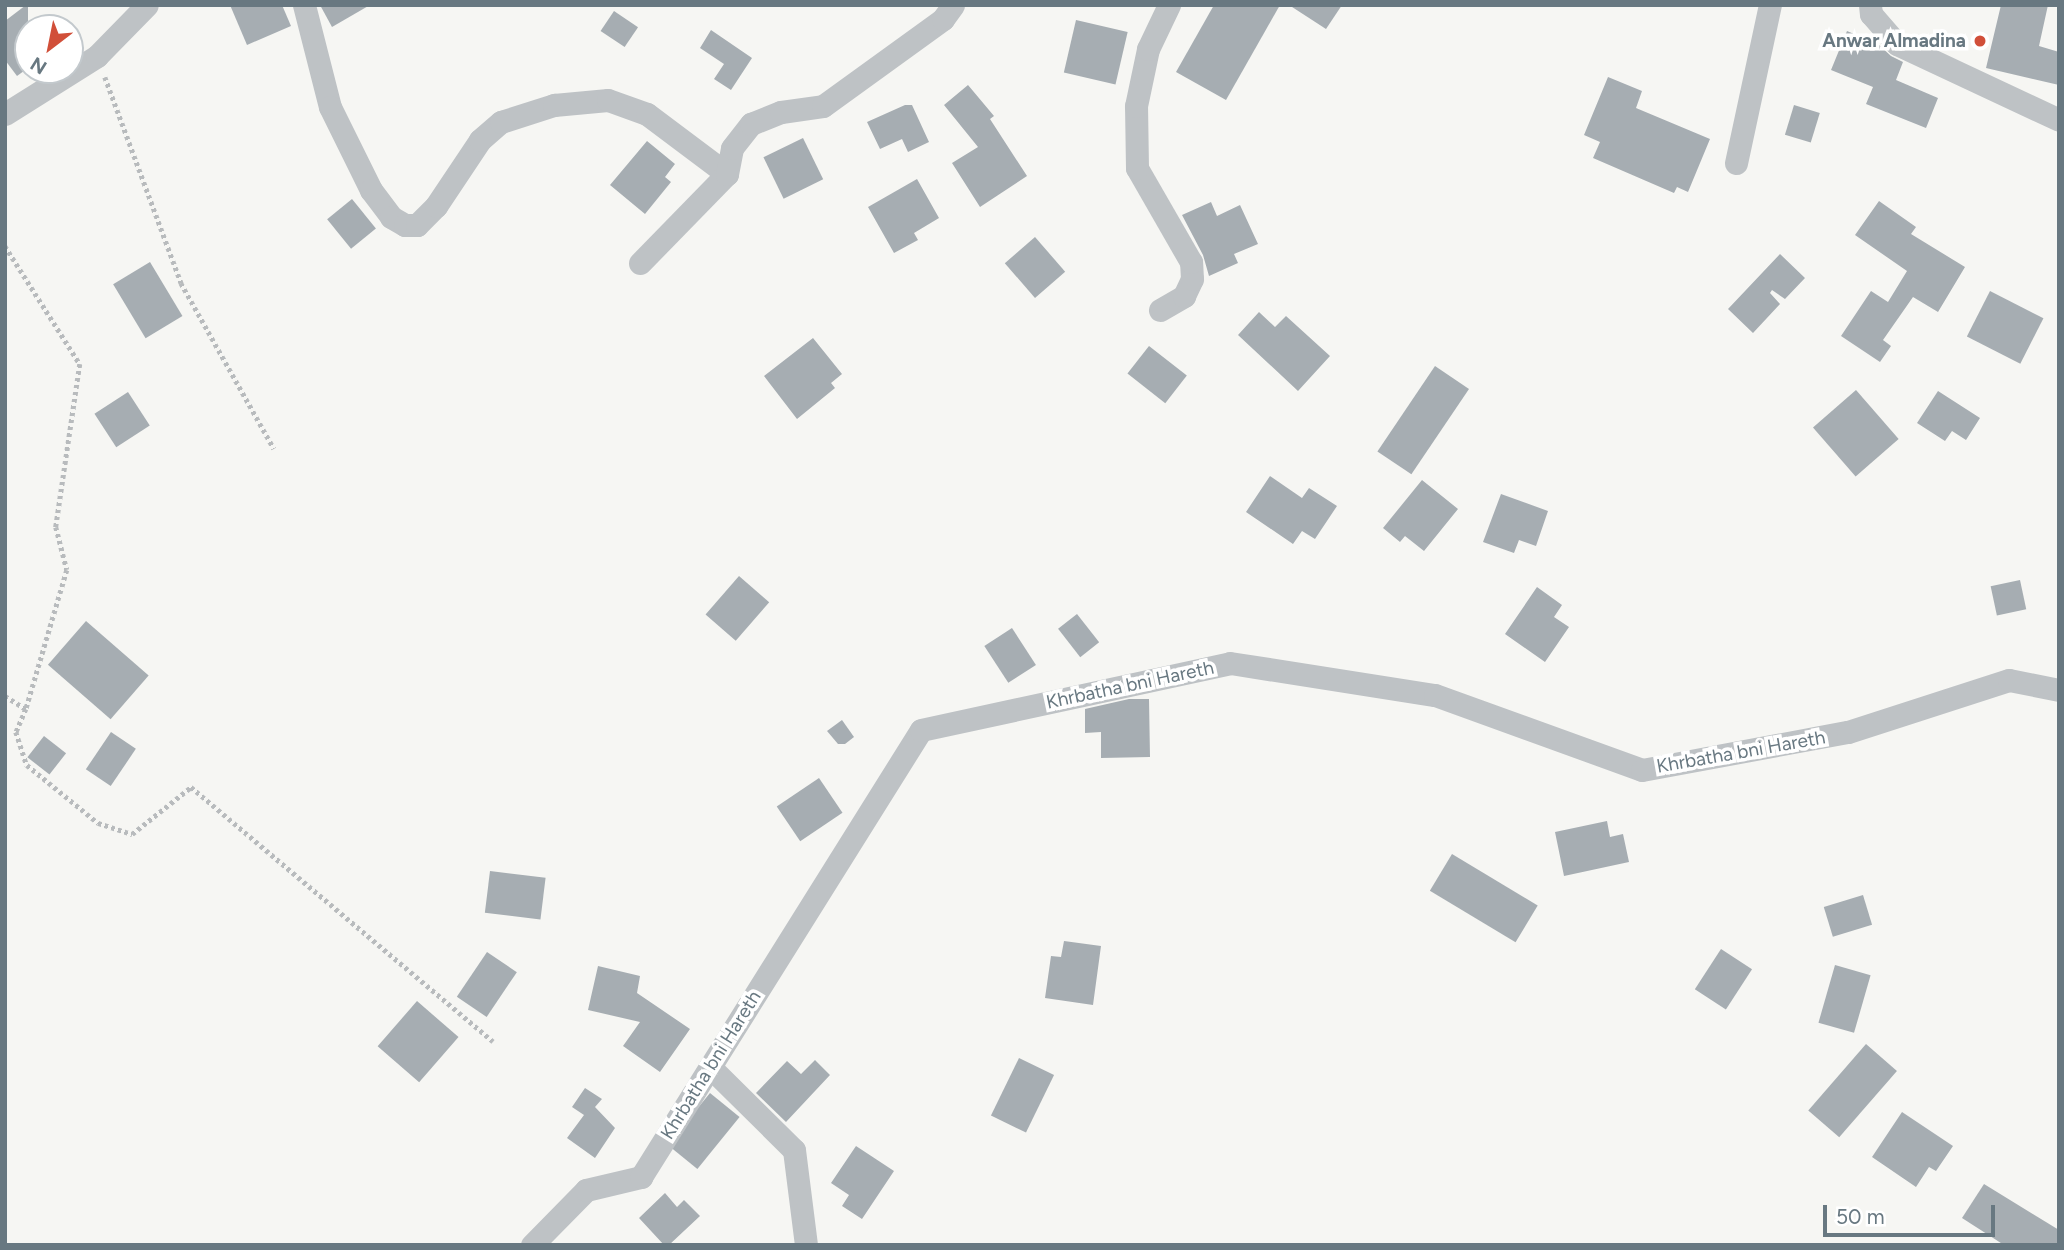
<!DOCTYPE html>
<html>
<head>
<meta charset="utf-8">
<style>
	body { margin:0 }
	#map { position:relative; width:2064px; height:1250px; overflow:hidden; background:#f6f6f3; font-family:Figtree,sans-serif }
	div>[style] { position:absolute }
	.building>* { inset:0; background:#a6adb2; transform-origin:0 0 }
	.path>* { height:4.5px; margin-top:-2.25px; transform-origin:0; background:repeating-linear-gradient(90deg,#b8bbbd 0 3.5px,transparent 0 7px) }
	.minor>* { height:23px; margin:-11.5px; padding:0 11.5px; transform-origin:11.5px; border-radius:11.5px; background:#bec2c5 }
	.dots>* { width:19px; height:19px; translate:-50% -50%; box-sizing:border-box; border:4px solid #fff; border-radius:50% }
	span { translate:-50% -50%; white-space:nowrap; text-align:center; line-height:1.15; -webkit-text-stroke:7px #fff; paint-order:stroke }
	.poi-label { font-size:19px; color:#687881; font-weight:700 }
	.right { translate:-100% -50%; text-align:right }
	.street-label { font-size:19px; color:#687881 }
	.frame { position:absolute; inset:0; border:7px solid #687881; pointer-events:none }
	.north { position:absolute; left:14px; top:14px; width:70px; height:70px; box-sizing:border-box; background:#fff; border:2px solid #c3c9cd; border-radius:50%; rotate:212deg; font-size:19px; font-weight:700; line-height:28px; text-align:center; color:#687881 }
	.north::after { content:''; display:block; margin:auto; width:24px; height:32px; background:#d14f39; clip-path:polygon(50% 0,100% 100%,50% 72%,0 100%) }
	.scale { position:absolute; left:1823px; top:1205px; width:172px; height:32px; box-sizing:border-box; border:4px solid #687881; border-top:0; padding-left:9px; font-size:21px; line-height:24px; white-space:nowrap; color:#687881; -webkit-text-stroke:5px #fff; paint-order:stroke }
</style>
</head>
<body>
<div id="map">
	<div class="building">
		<i style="clip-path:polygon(26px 5px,28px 5px,28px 68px,17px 76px,5px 60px,5px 21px)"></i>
		<i style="clip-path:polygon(230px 5px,282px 5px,291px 26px,247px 45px)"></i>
		<i style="clip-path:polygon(320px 5px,370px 5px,332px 27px)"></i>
		<i style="clip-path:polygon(1214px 5px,1280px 5px,1226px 100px,1176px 72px)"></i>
		<i style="clip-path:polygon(1289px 5px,1342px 5px,1326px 29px)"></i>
		<i style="clip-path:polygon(2001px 5px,2048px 5px,2039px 46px,2059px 52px,2059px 85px,1986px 68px)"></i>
		<i style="left:614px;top:11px;width:29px;height:24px;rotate:34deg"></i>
		<i style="left:1076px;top:20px;width:53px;height:54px;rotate:13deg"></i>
		<i style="clip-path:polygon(711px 30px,752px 58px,731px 90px,714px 79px,724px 64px,700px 48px)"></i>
		<i style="clip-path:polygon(1847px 31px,1878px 44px,1891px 56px,1903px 62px,1896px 80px,1938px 98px,1926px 128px,1866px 104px,1873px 87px,1831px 70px)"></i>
		<i style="clip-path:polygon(1608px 77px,1642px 91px,1636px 108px,1710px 139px,1688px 192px,1677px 187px,1674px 193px,1593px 158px,1600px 142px,1584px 135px)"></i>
		<i style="clip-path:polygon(968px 85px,994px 116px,990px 119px,1027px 176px,980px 207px,952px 163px,978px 147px,944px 105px)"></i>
		<i style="clip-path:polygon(905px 105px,912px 105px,929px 142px,908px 152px,902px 139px,880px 149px,867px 122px)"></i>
		<i style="left:1794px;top:105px;width:27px;height:31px;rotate:17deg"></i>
		<i style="left:803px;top:138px;width:46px;height:44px;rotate:64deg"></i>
		<i style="clip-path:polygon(647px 141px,675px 164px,665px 177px,671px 182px,645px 214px,610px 185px)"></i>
		<i style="clip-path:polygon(917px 179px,939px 218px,914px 233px,918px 240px,894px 253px,868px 207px)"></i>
		<i style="left:352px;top:199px;width:38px;height:32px;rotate:51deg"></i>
		<i style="clip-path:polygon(1879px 201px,1916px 227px,1911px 234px,1965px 267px,1938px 312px,1913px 297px,1883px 340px,1891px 346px,1880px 362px,1841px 336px,1871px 291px,1888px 302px,1907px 271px,1855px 235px)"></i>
		<i style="clip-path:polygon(1211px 202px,1217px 216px,1240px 205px,1258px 244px,1234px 254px,1238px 263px,1209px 276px,1203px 255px,1182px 215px)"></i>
		<i style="left:1035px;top:237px;width:46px;height:40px;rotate:49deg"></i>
		<i style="clip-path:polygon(1780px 254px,1805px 278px,1785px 299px,1772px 290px,1770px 293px,1780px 304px,1753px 333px,1728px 309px)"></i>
		<i style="left:150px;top:262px;width:63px;height:43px;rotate:59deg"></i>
		<i style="left:1990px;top:291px;width:60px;height:51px;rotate:27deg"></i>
		<i style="clip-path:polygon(1259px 312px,1275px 327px,1286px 316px,1330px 356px,1298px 391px,1238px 335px)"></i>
		<i style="clip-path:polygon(813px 338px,842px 374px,831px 383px,835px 388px,797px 419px,764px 376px)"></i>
		<i style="left:1149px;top:346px;width:48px;height:35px;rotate:38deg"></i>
		<i style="left:1435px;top:366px;width:41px;height:103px;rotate:34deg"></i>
		<i style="left:1856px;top:390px;width:65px;height:57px;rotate:49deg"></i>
		<i style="clip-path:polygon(1938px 391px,1980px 418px,1966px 440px,1952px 431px,1945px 441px,1917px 423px)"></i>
		<i style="left:128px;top:392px;width:40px;height:40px;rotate:57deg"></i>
		<i style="clip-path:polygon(1270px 476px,1302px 498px,1309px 488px,1337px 506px,1315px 539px,1302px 531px,1293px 544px,1246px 512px)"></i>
		<i style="clip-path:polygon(1422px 480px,1458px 509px,1424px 551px,1405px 536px,1400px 542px,1383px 528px)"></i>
		<i style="clip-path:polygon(1501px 494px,1548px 511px,1536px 546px,1519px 540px,1514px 553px,1483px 542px)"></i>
		<i style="left:739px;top:576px;width:40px;height:51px;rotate:41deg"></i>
		<i style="left:2020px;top:580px;width:30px;height:30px;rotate:78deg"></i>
		<i style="clip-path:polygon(1537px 587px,1562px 605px,1554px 617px,1569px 627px,1545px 662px,1505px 634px)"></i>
		<i style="left:1077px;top:614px;width:36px;height:24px;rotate:52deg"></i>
		<i style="left:86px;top:621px;width:83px;height:58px;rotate:41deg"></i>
		<i style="left:1012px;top:628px;width:44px;height:33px;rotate:57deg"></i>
		<i style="clip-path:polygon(1129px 699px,1149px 699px,1150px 757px,1101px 758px,1101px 732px,1085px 733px,1085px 709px)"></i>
		<i style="clip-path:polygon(842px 720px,854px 737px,845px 744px,838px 744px,827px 731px)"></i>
		<i style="left:111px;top:732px;width:30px;height:45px;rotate:34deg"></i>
		<i style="left:44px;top:736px;width:28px;height:27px;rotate:38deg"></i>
		<i style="left:819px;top:778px;width:42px;height:51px;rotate:56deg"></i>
		<i style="clip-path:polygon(1607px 821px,1610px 837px,1623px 834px,1629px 862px,1564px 876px,1555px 832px)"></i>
		<i style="left:1452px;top:854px;width:100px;height:43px;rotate:31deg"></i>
		<i style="left:490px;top:871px;width:56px;height:42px;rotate:7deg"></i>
		<i style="left:1863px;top:895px;width:31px;height:41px;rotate:73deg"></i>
		<i style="clip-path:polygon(1064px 941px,1101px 946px,1093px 1005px,1045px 998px,1051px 956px,1061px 957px)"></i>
		<i style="left:1721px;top:949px;width:37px;height:48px;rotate:33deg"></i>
		<i style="left:487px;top:952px;width:36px;height:54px;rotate:34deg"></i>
		<i style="left:1835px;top:965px;width:37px;height:60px;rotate:16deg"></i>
		<i style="clip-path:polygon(598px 966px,640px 976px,637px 993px,690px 1029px,660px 1072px,623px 1046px,640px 1022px,588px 1010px)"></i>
		<i style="left:417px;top:1001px;width:55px;height:60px;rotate:41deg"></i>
		<i style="left:1866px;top:1044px;width:41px;height:88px;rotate:41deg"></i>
		<i style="left:1019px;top:1058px;width:39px;height:64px;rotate:26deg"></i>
		<i style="clip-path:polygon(815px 1060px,830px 1075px,786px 1122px,756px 1093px,787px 1061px,801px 1074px)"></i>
		<i style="clip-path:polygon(585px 1088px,602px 1099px,595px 1107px,615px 1128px,595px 1158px,567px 1138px,584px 1115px,572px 1107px)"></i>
		<i style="left:710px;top:1093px;width:38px;height:67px;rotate:39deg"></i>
		<i style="clip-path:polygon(1902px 1112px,1953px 1146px,1936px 1171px,1929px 1167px,1916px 1187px,1872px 1157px)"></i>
		<i style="clip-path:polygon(856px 1146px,894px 1171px,862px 1219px,842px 1206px,849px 1195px,831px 1183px)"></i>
		<i style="clip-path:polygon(1984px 1184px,2059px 1230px,2059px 1245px,2004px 1245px,1962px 1218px)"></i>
		<i style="clip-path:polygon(665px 1193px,677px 1207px,684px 1200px,700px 1216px,669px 1245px,664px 1245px,639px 1218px)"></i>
	</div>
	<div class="path">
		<i style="left:105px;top:77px;width:220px;rotate:69.7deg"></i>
		<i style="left:181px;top:283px;width:190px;rotate:60.7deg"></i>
		<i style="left:5px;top:246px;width:140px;rotate:57.6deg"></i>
		<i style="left:80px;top:364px;width:165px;rotate:98.4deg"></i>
		<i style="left:56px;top:527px;width:44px;rotate:75.7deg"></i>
		<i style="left:67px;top:570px;width:145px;rotate:106.4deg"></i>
		<i style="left:5px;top:696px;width:25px;rotate:32deg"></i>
		<i style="left:26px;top:709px;width:25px;rotate:113deg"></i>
		<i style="left:16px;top:732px;width:35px;rotate:72deg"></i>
		<i style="left:27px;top:765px;width:92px;rotate:39.2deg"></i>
		<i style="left:98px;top:823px;width:36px;rotate:18deg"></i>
		<i style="left:132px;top:834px;width:75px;rotate:-38.5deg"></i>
		<i style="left:191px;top:787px;width:395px;rotate:40.1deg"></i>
	</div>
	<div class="minor">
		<i style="left:304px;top:5px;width:105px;rotate:75.7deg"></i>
		<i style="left:330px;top:107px;width:93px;rotate:63.7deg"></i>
		<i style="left:371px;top:190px;width:34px;rotate:53deg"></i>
		<i style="left:391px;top:217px;width:16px;rotate:30deg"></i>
		<i style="left:405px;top:225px;width:12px"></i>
		<i style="left:417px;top:225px;width:27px;rotate:-45deg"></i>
		<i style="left:436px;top:206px;width:79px;rotate:-56.3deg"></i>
		<i style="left:480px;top:140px;width:28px;rotate:-41deg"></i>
		<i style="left:501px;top:122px;width:56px;rotate:-17.8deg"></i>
		<i style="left:554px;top:105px;width:54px;rotate:-5.3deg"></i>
		<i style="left:608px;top:100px;width:41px;rotate:19.7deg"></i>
		<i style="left:647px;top:114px;width:100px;rotate:36.9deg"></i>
		<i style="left:1870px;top:5px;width:9px;rotate:84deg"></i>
		<i style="left:1871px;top:14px;width:40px;rotate:49deg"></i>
		<i style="left:1897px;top:44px;width:179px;rotate:25.1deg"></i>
		<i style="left:5px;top:114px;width:109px;rotate:-32.2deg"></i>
		<i style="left:97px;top:56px;width:71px;rotate:-45.6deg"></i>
		<i style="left:1736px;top:163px;width:162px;rotate:-77.9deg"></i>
		<i style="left:640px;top:263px;width:124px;rotate:-45.7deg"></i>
		<i style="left:727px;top:174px;width:26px;rotate:-79deg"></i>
		<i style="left:732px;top:148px;width:31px;rotate:-52deg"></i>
		<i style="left:751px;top:124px;width:32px;rotate:-22deg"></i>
		<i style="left:781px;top:112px;width:42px;rotate:-8.1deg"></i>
		<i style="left:823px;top:106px;width:148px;rotate:-35.9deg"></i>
		<i style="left:943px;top:19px;width:17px;rotate:-54deg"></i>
		<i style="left:1160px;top:310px;width:28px;rotate:-30deg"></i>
		<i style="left:1184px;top:296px;width:19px;rotate:-65deg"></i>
		<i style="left:1192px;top:279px;width:17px;rotate:-93deg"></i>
		<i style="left:1191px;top:262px;width:108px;rotate:-119.9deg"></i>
		<i style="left:1137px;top:168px;width:62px;rotate:-90.9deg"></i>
		<i style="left:1136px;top:106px;width:58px;rotate:-78.1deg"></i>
		<i style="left:1148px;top:49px;width:49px;rotate:-64.5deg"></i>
		<i style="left:710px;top:1067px;width:118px;rotate:44.7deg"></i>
		<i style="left:794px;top:1150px;width:96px;rotate:82.8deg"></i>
		<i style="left:532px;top:1245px;width:77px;rotate:-45.5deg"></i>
		<i style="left:586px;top:1190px;width:57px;rotate:-13.3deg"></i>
		<i style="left:641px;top:1177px;width:527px;rotate:-57.94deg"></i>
		<i style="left:921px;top:730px;width:316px;rotate:-12.2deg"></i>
		<i style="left:1230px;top:663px;width:207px;rotate:8.9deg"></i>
		<i style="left:1435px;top:695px;width:220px;rotate:19.9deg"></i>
		<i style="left:1642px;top:770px;width:209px;rotate:-10.5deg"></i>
		<i style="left:1848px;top:732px;width:169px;rotate:-17.9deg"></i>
		<i style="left:2009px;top:680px;width:51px;rotate:11.3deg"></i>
	</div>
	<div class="dots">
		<i style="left:1980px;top:41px;background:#d14f39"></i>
	</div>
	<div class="poi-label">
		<span class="right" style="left:1966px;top:41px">Anwar Almadina</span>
	</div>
	<div class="street-label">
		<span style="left:1130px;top:685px;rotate:-12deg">Khrbatha bni Hareth</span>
		<span style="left:1741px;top:752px;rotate:-10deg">Khrbatha bni Hareth</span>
		<span style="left:711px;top:1065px;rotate:-58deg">Khrbatha bni Hareth</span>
	</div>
	<div class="frame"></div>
	<div class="north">N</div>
	<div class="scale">50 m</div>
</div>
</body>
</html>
